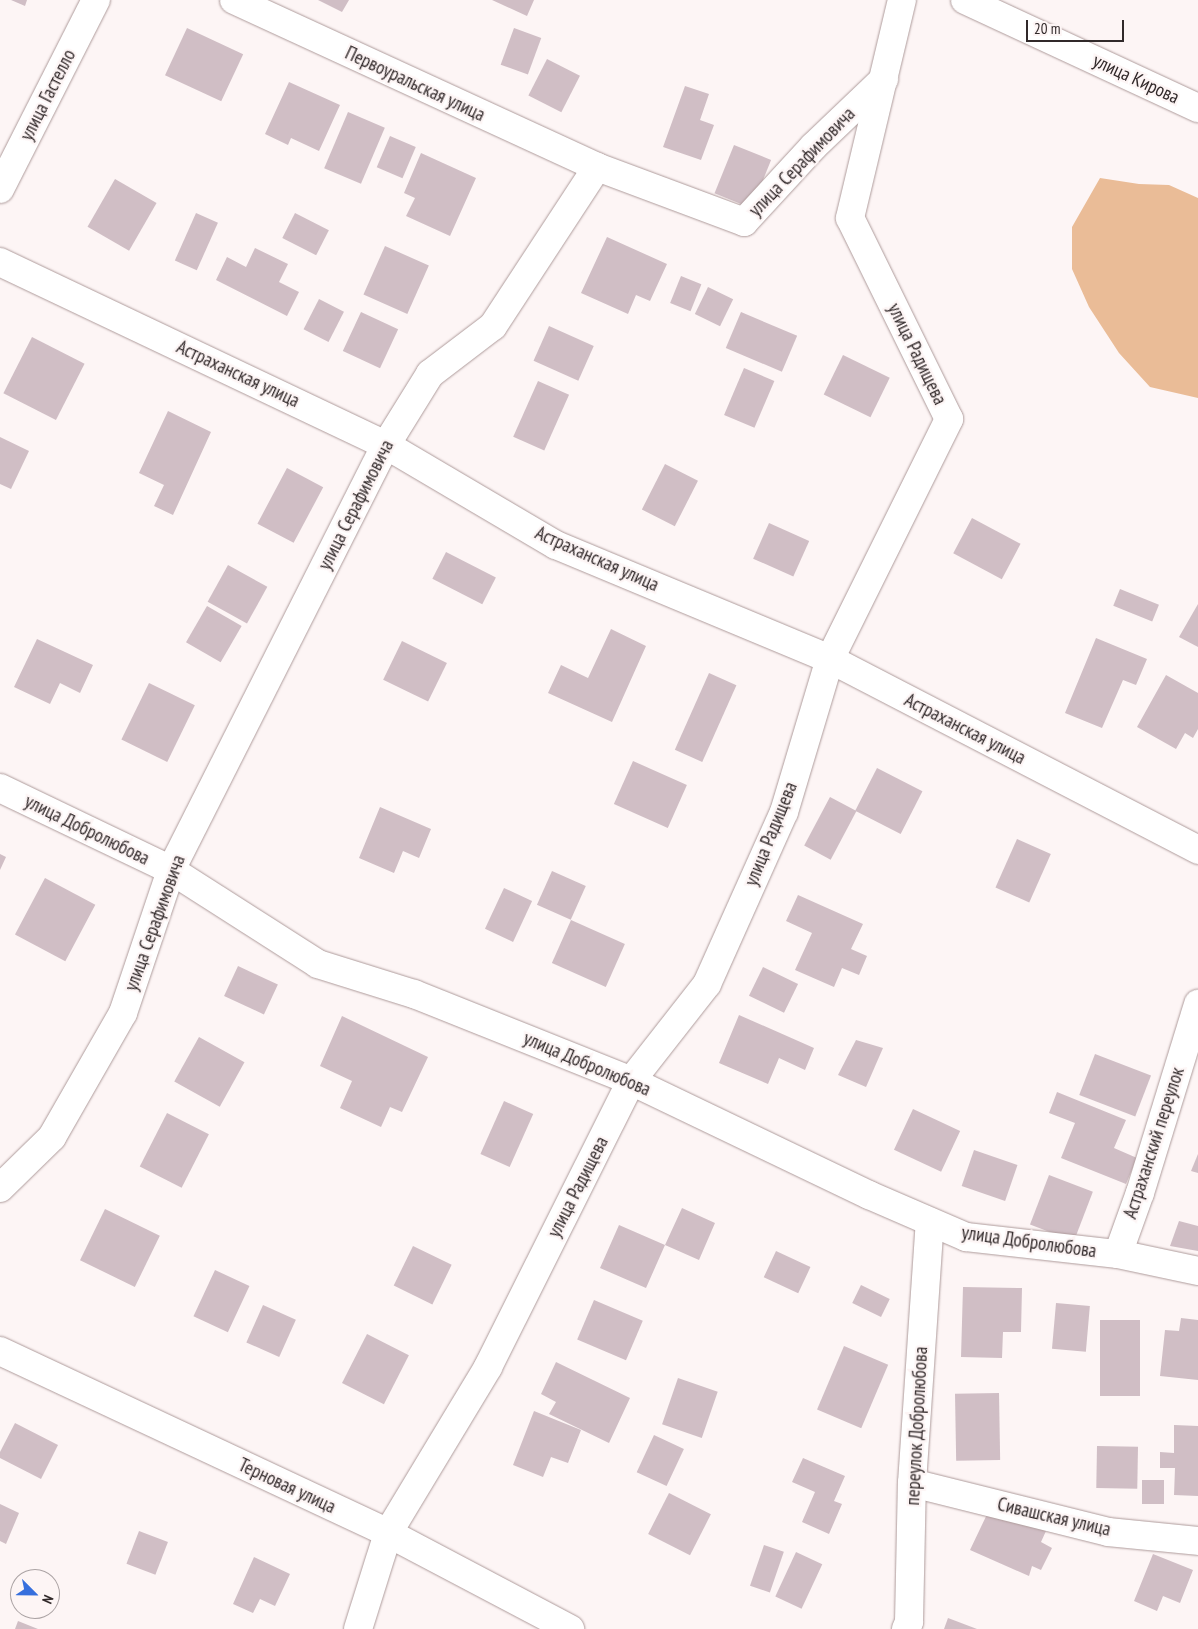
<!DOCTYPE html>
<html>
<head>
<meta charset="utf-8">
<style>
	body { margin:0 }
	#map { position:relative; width:1198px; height:1629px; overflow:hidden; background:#fdf5f5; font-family:"PT Sans Narrow",sans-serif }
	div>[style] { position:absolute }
	.green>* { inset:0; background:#eabc97 }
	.building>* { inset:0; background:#d0bec5; transform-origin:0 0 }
	.roads { filter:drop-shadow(0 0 1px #ae9b9b) drop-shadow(0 0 1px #ae9b9b) }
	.minor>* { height:28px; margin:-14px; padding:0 14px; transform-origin:14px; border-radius:14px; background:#fff }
	.secondary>* { height:28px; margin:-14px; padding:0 14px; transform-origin:14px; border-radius:14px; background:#fff }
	span { translate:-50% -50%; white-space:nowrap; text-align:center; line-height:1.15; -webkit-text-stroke:4.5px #fdf5f5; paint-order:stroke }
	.street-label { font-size:19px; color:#31292a }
	.north { position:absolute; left:10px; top:1569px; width:50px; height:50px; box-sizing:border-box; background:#fdf5f5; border:1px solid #aba3a4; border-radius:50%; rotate:113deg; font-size:14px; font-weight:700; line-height:20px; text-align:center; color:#31292a }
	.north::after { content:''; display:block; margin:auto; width:18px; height:22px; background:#366fdd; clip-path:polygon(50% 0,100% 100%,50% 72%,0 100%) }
	.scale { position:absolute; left:1026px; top:20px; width:98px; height:22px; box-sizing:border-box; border:2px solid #31292a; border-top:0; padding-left:6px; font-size:15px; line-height:18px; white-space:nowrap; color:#31292a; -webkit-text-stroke:4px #fdf5f5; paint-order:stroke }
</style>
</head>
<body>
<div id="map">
	<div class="green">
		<i style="clip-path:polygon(1100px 178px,1139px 184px,1169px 185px,1198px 198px,1198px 398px,1150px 387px,1119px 353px,1089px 307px,1072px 269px,1072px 227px)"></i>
	</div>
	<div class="building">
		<i style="clip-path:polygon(11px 0,27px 0,25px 6px)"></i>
		<i style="clip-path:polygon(318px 0,349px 0,342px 12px)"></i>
		<i style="clip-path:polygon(492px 0,534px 0,527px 16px)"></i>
		<i style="left:187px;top:28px;width:62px;height:52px;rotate:25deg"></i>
		<i style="left:514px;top:28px;width:29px;height:39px;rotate:20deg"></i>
		<i style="left:547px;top:59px;width:37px;height:41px;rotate:27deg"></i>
		<i style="clip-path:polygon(289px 82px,340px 105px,319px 151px,291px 138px,288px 145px,265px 134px)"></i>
		<i style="clip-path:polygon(685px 86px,709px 94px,700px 120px,714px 125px,701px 160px,663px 147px)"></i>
		<i style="left:348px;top:112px;width:40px;height:61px;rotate:23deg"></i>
		<i style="left:390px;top:136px;width:28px;height:34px;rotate:23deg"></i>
		<i style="left:734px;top:145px;width:40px;height:52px;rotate:22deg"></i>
		<i style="clip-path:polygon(421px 153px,476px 178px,450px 236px,406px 216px,415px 198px,404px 193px)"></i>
		<i style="left:115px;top:179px;width:48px;height:55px;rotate:30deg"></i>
		<i style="left:196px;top:213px;width:24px;height:52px;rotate:24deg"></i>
		<i style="left:295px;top:213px;width:38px;height:28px;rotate:27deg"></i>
		<i style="clip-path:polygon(607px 237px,667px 264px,650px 301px,636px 295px,628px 314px,581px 293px)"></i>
		<i style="left:385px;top:246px;width:48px;height:53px;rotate:24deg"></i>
		<i style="clip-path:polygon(255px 248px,288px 264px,279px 282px,299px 292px,287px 316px,216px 280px,227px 257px,246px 267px)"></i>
		<i style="left:681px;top:276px;width:22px;height:29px;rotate:22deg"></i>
		<i style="left:708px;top:287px;width:28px;height:30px;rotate:26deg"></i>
		<i style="left:319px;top:299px;width:28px;height:34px;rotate:27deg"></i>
		<i style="left:361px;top:312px;width:41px;height:43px;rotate:25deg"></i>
		<i style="left:741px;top:312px;width:61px;height:39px;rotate:23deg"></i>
		<i style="left:549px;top:326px;width:49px;height:38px;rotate:24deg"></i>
		<i style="left:32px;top:337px;width:59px;height:63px;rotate:27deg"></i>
		<i style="left:843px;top:355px;width:52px;height:44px;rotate:26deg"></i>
		<i style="left:744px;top:368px;width:33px;height:51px;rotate:23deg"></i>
		<i style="left:538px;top:381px;width:34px;height:61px;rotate:24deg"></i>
		<i style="clip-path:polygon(168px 411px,211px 432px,173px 515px,154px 506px,164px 485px,139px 473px)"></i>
		<i style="clip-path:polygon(0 437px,29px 451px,11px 489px,0 484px)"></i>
		<i style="left:665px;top:464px;width:37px;height:51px;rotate:27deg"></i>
		<i style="left:287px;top:468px;width:41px;height:63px;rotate:28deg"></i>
		<i style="left:972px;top:518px;width:55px;height:40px;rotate:28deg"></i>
		<i style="left:769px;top:523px;width:44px;height:39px;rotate:24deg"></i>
		<i style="left:446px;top:552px;width:56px;height:30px;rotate:27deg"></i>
		<i style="left:228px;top:565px;width:45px;height:42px;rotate:29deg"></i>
		<i style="left:1120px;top:589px;width:42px;height:18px;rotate:22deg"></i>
		<i style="clip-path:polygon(1198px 604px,1198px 647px,1179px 637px)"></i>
		<i style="left:207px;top:606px;width:40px;height:42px;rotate:30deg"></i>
		<i style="clip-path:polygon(611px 629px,646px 646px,612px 722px,548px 693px,561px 665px,588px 678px)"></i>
		<i style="clip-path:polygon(1096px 638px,1147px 659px,1136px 685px,1123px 680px,1102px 728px,1065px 713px)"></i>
		<i style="clip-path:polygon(37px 639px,93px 665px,80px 693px,60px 683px,50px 704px,14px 687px)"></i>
		<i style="left:402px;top:641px;width:50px;height:43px;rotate:26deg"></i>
		<i style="left:709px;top:673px;width:30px;height:84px;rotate:24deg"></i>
		<i style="clip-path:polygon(1166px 675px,1198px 693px,1198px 729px,1193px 738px,1185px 733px,1176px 749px,1137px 727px)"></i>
		<i style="left:149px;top:683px;width:51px;height:63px;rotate:26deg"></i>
		<i style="left:633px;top:761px;width:59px;height:47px;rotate:24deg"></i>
		<i style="left:877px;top:768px;width:51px;height:48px;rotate:27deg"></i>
		<i style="left:830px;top:797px;width:30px;height:55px;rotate:28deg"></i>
		<i style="clip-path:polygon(380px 807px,431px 829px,419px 858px,403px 851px,394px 873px,359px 858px)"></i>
		<i style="left:1017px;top:839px;width:37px;height:53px;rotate:24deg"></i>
		<i style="clip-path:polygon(0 854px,6px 857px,0 870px)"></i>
		<i style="left:552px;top:871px;width:37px;height:37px;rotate:24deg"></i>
		<i style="left:45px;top:878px;width:57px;height:64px;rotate:28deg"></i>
		<i style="left:504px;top:888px;width:31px;height:45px;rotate:25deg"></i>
		<i style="clip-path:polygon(798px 895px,863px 924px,851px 949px,867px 956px,859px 975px,842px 968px,834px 987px,795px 970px,812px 933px,786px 921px)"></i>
		<i style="left:571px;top:920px;width:59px;height:47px;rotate:24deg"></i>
		<i style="left:238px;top:966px;width:44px;height:33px;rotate:25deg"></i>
		<i style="left:763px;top:967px;width:39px;height:32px;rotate:26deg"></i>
		<i style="clip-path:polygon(739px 1015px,814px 1048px,805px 1070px,779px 1058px,768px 1084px,719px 1063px)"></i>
		<i style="clip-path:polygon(342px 1016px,428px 1057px,402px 1112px,390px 1107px,381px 1127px,340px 1108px,352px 1081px,320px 1066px)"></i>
		<i style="left:199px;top:1037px;width:52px;height:51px;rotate:29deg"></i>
		<i style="clip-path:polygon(856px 1040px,883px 1048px,866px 1087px,838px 1075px)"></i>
		<i style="left:1095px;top:1054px;width:60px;height:44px;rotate:21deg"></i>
		<i style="clip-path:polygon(1057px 1092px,1126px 1120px,1114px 1148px,1137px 1158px,1126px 1184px,1061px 1158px,1075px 1123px,1049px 1113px)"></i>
		<i style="left:504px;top:1101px;width:32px;height:58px;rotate:24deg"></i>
		<i style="left:913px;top:1109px;width:52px;height:45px;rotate:25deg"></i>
		<i style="left:167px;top:1113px;width:47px;height:60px;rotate:27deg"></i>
		<i style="left:974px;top:1150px;width:46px;height:38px;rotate:19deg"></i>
		<i style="clip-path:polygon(1198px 1154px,1198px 1173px,1191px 1171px)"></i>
		<i style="left:1049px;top:1175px;width:47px;height:53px;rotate:21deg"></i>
		<i style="clip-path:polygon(682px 1208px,715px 1223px,699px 1260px,665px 1245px,646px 1288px,600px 1268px,619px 1225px,665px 1245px)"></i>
		<i style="left:105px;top:1209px;width:61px;height:57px;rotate:26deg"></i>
		<i style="clip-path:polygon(1179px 1221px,1198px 1226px,1198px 1251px,1170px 1246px)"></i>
		<i style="left:413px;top:1246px;width:43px;height:44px;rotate:26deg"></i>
		<i style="left:776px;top:1251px;width:38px;height:29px;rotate:25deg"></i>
		<i style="left:215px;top:1270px;width:38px;height:51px;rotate:25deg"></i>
		<i style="left:861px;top:1285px;width:32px;height:20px;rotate:26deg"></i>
		<i style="clip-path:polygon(963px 1287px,1022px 1288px,1021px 1332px,1003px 1332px,1002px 1358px,961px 1357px)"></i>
		<i style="left:594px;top:1300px;width:53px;height:43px;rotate:23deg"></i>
		<i style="left:1056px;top:1303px;width:34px;height:46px;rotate:5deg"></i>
		<i style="left:263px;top:1305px;width:36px;height:41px;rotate:24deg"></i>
		<i style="clip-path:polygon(1181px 1318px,1198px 1320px,1198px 1380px,1160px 1376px,1165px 1330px,1179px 1331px)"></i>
		<i style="left:1100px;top:1320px;width:40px;height:76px"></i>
		<i style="left:367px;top:1334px;width:47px;height:55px;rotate:27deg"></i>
		<i style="left:844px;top:1346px;width:48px;height:69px;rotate:23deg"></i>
		<i style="clip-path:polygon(556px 1362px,630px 1398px,609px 1443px,549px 1414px,556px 1402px,541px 1394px)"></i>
		<i style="left:678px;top:1378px;width:42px;height:49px;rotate:19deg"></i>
		<i style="left:999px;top:1393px;width:67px;height:44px;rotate:89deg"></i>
		<i style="clip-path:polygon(534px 1411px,581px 1430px,568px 1463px,551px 1457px,543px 1477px,513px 1465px)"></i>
		<i style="clip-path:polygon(15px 1423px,58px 1445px,41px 1479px,0 1458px,0 1452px)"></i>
		<i style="clip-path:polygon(1174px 1425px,1198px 1426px,1198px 1496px,1174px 1495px,1175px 1468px,1160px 1468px,1160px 1452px,1174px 1453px)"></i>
		<i style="left:654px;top:1435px;width:33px;height:41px;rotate:25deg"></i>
		<i style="left:1097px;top:1446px;width:41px;height:42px;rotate:1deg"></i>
		<i style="clip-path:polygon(803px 1458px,845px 1476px,834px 1501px,842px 1504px,829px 1534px,802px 1522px,815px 1492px,792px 1482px)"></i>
		<i style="left:1142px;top:1480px;width:22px;height:24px"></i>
		<i style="left:669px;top:1493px;width:47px;height:46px;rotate:27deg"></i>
		<i style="clip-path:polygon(0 1504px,19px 1513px,6px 1544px,0 1541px)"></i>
		<i style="clip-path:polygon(990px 1508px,1046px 1531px,1041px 1542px,1052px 1548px,1041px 1570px,1032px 1566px,1029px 1576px,970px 1550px)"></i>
		<i style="left:139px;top:1531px;width:31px;height:35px;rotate:21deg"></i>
		<i style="left:764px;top:1545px;width:21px;height:43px;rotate:19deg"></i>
		<i style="left:796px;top:1552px;width:29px;height:49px;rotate:25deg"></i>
		<i style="clip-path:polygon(1153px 1554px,1193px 1570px,1180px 1603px,1163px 1596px,1157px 1611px,1134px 1601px)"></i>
		<i style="clip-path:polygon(254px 1557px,290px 1574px,275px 1606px,260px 1599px,253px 1613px,233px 1604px)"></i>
		<i style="clip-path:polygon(948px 1618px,977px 1629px,944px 1629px)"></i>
		<i style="clip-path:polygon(18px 1621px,38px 1629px,15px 1629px)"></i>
	</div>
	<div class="roads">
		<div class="minor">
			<i style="left:234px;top:0;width:400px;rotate:24.7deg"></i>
			<i style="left:0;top:189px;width:212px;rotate:-63.1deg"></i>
			<i style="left:0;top:262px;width:427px;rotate:25.4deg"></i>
			<i style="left:386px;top:445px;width:197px;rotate:30.5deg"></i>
			<i style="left:556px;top:545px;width:297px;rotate:22.6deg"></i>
			<i style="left:830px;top:659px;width:415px;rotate:27.4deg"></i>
			<i style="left:0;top:788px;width:190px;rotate:25.6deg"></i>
			<i style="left:171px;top:870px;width:174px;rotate:32.6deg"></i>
			<i style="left:318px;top:964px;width:101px;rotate:17.4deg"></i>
			<i style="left:414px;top:994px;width:234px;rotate:21.8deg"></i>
			<i style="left:631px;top:1081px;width:264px;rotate:25.6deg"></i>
			<i style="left:869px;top:1195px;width:106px;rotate:23.4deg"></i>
			<i style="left:966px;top:1237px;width:153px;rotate:6.4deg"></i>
			<i style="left:1118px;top:1254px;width:82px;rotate:12deg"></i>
			<i style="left:0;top:1188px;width:73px;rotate:-44.4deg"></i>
			<i style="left:52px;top:1137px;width:143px;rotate:-60.2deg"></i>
			<i style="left:123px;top:1013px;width:151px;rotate:-71.4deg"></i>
			<i style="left:171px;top:870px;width:476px;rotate:-63.2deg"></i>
			<i style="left:386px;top:445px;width:84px;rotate:-58.2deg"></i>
			<i style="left:430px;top:374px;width:79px;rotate:-37.3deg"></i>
			<i style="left:493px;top:326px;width:190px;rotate:-56.8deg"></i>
			<i style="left:597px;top:167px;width:157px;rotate:20.5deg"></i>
			<i style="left:744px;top:222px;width:103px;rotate:-47.4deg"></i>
			<i style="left:814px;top:146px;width:97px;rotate:-43.7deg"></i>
			<i style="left:1118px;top:1254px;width:65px;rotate:-70.2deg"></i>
			<i style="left:1140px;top:1193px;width:198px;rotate:-72.9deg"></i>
			<i style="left:0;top:1351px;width:429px;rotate:25.1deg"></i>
			<i style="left:388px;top:1533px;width:206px;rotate:27.8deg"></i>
			<i style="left:912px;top:1483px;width:202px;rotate:14deg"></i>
			<i style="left:1108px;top:1532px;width:90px;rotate:5.7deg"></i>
			<i style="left:358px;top:1629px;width:101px;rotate:-72.6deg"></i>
			<i style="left:388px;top:1533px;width:194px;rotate:-58.9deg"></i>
			<i style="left:488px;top:1367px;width:320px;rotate:-63.4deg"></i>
			<i style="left:631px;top:1081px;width:123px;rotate:-51.9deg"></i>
			<i style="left:707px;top:984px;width:188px;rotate:-65.9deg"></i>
			<i style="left:784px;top:812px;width:160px;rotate:-73.3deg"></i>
			<i style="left:830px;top:659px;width:268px;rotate:-63.6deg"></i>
			<i style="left:949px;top:419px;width:224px;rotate:-116.2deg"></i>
			<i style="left:850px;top:218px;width:224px;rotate:-76.6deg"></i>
			<i style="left:906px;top:1629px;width:8px;rotate:-67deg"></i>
			<i style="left:909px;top:1622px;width:139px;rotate:-88.8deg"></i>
			<i style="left:912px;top:1483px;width:262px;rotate:-86.1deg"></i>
		</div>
		<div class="secondary">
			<i style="left:965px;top:0;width:257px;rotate:24.9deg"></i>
		</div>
	</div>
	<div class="street-label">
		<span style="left:1136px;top:79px;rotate:25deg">улица Кирова</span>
		<span style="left:415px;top:84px;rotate:25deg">Первоуральская улица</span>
		<span style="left:48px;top:95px;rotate:-63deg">улица Гастелло</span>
		<span style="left:802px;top:162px;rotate:-46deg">улица Серафимовича</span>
		<span style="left:917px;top:354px;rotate:64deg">улица Радищева</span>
		<span style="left:238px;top:374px;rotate:25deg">Астраханская улица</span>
		<span style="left:356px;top:505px;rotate:-63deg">улица Серафимовича</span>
		<span style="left:597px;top:559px;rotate:24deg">Астраханская улица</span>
		<span style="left:965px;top:729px;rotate:27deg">Астраханская улица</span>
		<span style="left:87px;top:830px;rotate:26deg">улица Добролюбова</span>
		<span style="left:771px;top:834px;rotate:-68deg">улица Радищева</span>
		<span style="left:155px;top:923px;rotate:-70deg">улица Серафимовича</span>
		<span style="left:587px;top:1064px;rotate:23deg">улица Добролюбова</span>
		<span style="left:1154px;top:1143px;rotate:-72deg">Астраханский переулок</span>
		<span style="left:578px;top:1187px;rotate:-63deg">улица Радищева</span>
		<span style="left:1029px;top:1242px;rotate:8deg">улица Добролюбова</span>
		<span style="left:917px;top:1426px;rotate:-87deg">переулок Добролюбова</span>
		<span style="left:287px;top:1486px;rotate:25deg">Терновая улица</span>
		<span style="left:1054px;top:1517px;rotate:13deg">Сивашская улица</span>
	</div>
	<div class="north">N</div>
	<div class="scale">20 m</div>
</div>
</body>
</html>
